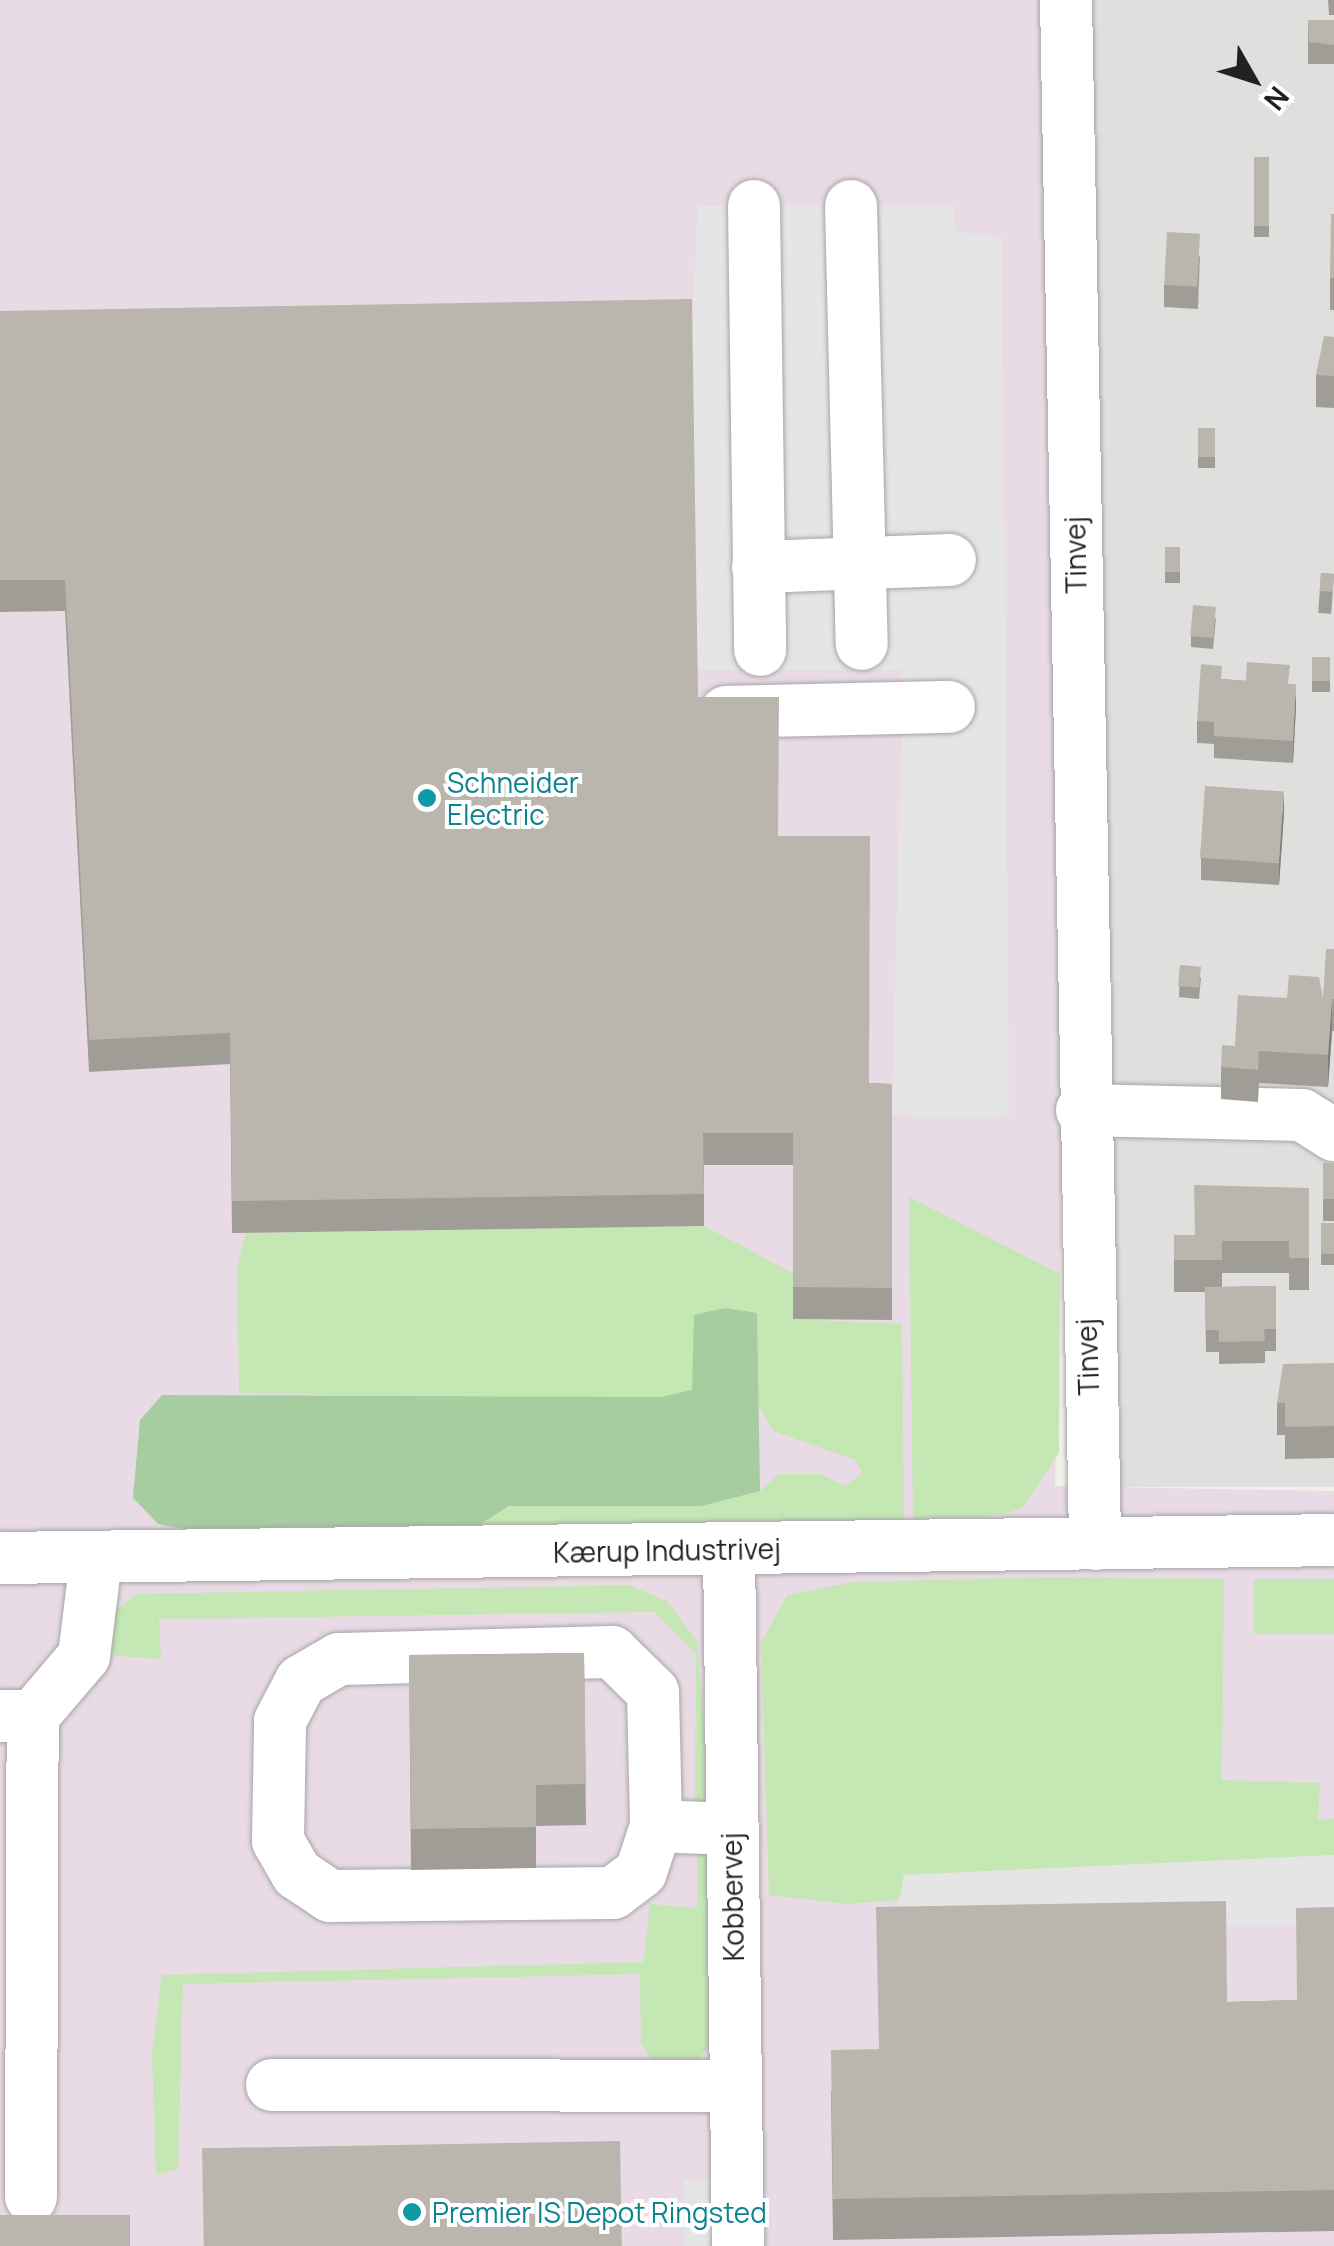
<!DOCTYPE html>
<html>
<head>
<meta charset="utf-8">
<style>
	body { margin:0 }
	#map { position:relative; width:1334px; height:2246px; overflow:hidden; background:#f1f0e9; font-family:Manrope,sans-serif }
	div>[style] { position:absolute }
	.residential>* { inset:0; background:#dfdfde; transform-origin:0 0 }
	.industrial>* { inset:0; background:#e9dbe5 }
	.grass>* { inset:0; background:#c4e7b3; transform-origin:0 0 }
	.forest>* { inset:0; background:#a6cda0 }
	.parking>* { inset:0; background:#e5e5e5; transform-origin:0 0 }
	.roads { filter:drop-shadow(0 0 2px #a5a5a5) drop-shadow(0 0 2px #a5a5a5) }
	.minor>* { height:52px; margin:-26px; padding:0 26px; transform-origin:26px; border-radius:26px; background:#fff }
	.wall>* { inset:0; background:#a09d96; transform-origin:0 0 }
	.shaded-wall>* { inset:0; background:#827f7a }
	.building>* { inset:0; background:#bab6ae; transform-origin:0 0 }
	.dots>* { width:28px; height:28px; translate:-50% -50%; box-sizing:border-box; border:5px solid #fff; border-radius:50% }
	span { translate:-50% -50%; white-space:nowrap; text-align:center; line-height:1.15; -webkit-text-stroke:8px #fff; paint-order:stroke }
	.street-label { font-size:28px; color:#212121 }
	.culture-label { font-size:28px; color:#0d838f }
	.left { translate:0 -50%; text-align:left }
	.north { position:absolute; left:1204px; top:30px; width:100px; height:100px; -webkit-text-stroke:8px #fff; paint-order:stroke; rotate:129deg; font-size:28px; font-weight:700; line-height:40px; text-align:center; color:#212121 }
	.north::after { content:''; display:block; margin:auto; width:35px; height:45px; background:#212121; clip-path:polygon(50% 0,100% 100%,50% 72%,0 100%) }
</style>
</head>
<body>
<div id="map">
	<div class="residential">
		<i style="left:1090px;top:0;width:244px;height:1487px"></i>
	</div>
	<div class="industrial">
		<i style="clip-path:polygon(0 0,1090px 0,1055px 1486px,1334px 1491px,1334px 2246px,0 2246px)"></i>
	</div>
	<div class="grass">
		<i style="clip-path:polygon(909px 1197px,1060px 1274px,1059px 1453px,1022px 1508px,996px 1516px,913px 1519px)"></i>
		<i style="clip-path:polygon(704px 1226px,793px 1273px,793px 1319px,902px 1324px,904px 1521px,479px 1525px,509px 1506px,702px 1506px,760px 1491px,779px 1474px,821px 1474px,845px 1486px,862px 1474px,856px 1460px,773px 1431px,758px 1404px,239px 1393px,237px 1269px,246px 1233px)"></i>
		<i style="clip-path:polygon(1050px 1577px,1224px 1579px,1222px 1780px,1320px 1783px,1318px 1820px,1334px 1819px,1334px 1855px,904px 1875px,899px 1900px,847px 1904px,769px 1895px,761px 1643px,787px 1595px,854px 1582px)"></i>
		<i style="left:1334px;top:1579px;width:55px;height:80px;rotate:90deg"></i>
		<i style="clip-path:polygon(629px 1585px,667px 1601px,697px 1641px,711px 1804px,695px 1803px,696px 1654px,654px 1612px,159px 1619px,161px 1659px,106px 1655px,108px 1616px,136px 1594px)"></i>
		<i style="clip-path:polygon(697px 1853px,709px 1853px,709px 2045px,700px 2059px,655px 2065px,641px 2043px,640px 1974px,183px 1984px,178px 2169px,156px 2175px,152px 2056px,162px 1975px,643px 1962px,650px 1904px,697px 1908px)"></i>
	</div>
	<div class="forest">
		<i style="clip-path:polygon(725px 1308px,757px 1313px,760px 1491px,702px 1506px,509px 1506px,479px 1525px,184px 1529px,158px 1524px,133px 1498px,140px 1420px,162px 1395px,661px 1397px,692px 1390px,694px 1315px)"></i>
	</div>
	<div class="parking">
		<i style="clip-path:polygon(955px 205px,955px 231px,1002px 237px,1009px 1116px,943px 1118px,892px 1115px,903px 670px,697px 670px,692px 331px,698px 206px)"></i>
		<i style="clip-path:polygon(1334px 1855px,1334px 1924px,894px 1931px,904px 1875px)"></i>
		<i style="left:713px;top:2180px;width:66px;height:29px;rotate:90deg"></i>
	</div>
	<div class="roads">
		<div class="minor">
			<i style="left:1066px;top:0;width:1544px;rotate:88.92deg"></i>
			<i style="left:754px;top:206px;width:444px;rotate:89.2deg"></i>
			<i style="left:851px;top:206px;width:438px;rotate:88.6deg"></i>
			<i style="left:758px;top:567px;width:192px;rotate:-2.1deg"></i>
			<i style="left:726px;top:712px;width:223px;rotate:-1.3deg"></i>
			<i style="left:1082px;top:1110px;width:220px;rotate:1.3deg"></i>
			<i style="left:1302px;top:1115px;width:38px;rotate:32deg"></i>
			<i style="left:729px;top:1549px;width:697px;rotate:89.26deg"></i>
			<i style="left:0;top:1558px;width:1334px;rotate:-0.77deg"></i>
			<i style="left:1px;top:1716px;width:32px"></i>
			<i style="left:33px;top:1716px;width:79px;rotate:-49.6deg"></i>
			<i style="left:84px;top:1656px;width:98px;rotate:-82.9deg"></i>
			<i style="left:656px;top:1826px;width:48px;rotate:108.1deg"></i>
			<i style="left:641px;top:1872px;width:35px;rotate:143deg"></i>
			<i style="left:613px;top:1893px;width:283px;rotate:179.4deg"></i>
			<i style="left:330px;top:1896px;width:40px;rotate:-146deg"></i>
			<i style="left:297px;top:1874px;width:38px;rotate:-120deg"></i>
			<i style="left:278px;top:1841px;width:120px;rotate:-89deg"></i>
			<i style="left:280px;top:1721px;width:45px;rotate:-62.3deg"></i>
			<i style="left:301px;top:1681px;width:44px;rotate:-30.1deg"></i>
			<i style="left:339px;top:1659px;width:273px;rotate:-1.5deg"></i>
			<i style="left:612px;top:1652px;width:57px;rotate:44.3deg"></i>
			<i style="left:653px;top:1692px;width:134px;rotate:88.7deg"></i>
			<i style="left:656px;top:1826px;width:75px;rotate:2.3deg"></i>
			<i style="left:272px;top:2085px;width:463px;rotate:0.1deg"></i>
			<i style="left:31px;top:2197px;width:481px;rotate:-89.8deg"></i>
		</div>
	</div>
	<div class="wall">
		<i style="clip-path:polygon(1328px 0,1334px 0,1334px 15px,1329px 15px)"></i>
		<i style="left:1308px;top:20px;width:26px;height:44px"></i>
		<i style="left:1254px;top:157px;width:15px;height:80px"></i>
		<i style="clip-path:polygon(1334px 214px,1334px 310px,1330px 310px,1330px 278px)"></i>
		<i style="clip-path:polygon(1200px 256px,1198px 309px,1164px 307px,1164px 285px)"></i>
		<i style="clip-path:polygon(0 311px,698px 697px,778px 836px,869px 1083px,892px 1084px,892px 1320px,793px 1319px,793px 1165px,704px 1165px,704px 1226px,232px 1233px,230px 1064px,89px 1072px,65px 611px,0 612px)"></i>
		<i style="clip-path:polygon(1334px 337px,1334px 408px,1316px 407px,1316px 375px)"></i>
		<i style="left:1198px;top:428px;width:17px;height:40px"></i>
		<i style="left:1165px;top:547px;width:15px;height:36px"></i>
		<i style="left:1321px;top:573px;width:13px;height:40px;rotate:4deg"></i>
		<i style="clip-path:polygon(1216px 618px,1213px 649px,1191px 647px,1191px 636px)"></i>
		<i style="left:1312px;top:657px;width:18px;height:35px"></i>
		<i style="clip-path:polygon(1222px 679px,1290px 684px,1296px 706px,1293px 763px,1214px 758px,1214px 744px,1197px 743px,1197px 721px)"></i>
		<i style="clip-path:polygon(1284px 813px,1279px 885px,1201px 880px,1201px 858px)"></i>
		<i style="clip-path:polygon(1334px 949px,1334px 1031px,1332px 1031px,1328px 1087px,1259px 1083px,1258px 1102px,1221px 1099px,1221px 1067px,1235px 1046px,1287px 998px,1323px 999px)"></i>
		<i style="clip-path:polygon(1180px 965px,1201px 978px,1199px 999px,1179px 997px)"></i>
		<i style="left:1323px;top:1163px;width:11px;height:58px"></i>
		<i style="clip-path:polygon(1309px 1188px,1309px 1290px,1289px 1290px,1289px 1273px,1222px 1273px,1222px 1287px,1276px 1286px,1276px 1351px,1265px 1351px,1265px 1363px,1219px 1364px,1219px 1352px,1206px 1352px,1205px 1292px,1174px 1292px,1174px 1260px,1194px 1235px)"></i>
		<i style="left:1321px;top:1223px;width:13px;height:42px"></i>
		<i style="clip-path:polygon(1334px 1363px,1334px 1458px,1285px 1459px,1285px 1435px,1277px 1435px,1277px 1403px)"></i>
		<i style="clip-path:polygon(584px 1653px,586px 1825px,536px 1826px,536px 1868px,411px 1870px,409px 1655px)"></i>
		<i style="clip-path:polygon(1334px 1907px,1334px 2231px,833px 2240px,831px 2091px,1227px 2002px,1297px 2000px)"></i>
	</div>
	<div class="shaded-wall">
		<i style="clip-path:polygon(1296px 684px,1296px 706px,1293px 763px,1293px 741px)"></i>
		<i style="clip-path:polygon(1284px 791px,1284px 813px,1279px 885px,1279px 863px)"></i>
		<i style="clip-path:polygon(1332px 999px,1332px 1031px,1328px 1087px,1328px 1055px)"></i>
	</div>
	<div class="building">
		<i style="clip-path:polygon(1308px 20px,1334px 20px,1334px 45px,1309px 42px)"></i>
		<i style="left:1254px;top:157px;width:15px;height:69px"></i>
		<i style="clip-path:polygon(1331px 214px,1334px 214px,1334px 278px,1330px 278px)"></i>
		<i style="left:1167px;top:232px;width:33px;height:53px;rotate:3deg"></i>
		<i style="clip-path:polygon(692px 299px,698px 697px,779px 697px,778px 836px,870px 836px,869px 1083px,892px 1084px,892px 1288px,793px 1287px,793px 1133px,703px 1133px,704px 1194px,232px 1201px,230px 1033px,89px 1040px,65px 580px,0 580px,0 311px)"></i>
		<i style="clip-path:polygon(1324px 336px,1334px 337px,1334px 376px,1316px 375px)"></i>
		<i style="left:1198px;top:428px;width:17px;height:29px"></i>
		<i style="left:1165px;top:547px;width:15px;height:25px"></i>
		<i style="left:1321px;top:573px;width:13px;height:18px;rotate:4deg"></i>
		<i style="left:1193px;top:605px;width:23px;height:31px;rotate:5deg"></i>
		<i style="left:1312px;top:657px;width:18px;height:24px"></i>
		<i style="clip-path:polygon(1247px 662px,1290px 665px,1288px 684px,1296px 684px,1293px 741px,1214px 736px,1214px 722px,1197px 721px,1201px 664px,1222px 666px,1221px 679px,1246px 681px)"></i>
		<i style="left:1205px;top:786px;width:79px;height:72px;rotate:4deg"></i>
		<i style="clip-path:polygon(1326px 949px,1334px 949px,1334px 999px,1332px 999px,1328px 1055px,1259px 1051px,1258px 1070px,1221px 1067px,1222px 1045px,1235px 1046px,1238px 995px,1287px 998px,1289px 975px,1319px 977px,1323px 999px)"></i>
		<i style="left:1180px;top:965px;width:21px;height:21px;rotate:5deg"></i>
		<i style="left:1323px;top:1163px;width:11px;height:36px"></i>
		<i style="clip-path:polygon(1194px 1185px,1309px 1188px,1309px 1258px,1289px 1258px,1289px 1241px,1222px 1241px,1222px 1260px,1174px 1260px,1174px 1235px,1195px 1235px)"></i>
		<i style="left:1321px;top:1223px;width:13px;height:31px"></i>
		<i style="clip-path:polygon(1276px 1286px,1276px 1329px,1264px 1329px,1265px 1341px,1219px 1342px,1219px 1330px,1206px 1330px,1205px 1287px)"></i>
		<i style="clip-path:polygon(1334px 1363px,1334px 1426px,1285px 1427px,1285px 1403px,1277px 1403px,1283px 1364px)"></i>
		<i style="clip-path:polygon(584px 1653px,586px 1784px,536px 1785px,536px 1827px,411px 1829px,409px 1655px)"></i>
		<i style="clip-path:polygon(1226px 1901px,1227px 2002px,1297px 2000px,1296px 1908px,1334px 1907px,1334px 2190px,833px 2199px,831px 2050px,879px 2049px,876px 1907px)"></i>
		<i style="left:620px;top:2141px;width:105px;height:418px;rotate:89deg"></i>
		<i style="left:0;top:2215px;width:130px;height:31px"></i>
	</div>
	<div class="dots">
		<i style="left:427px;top:798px;background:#0f9aa8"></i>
		<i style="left:412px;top:2212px;background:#0f9aa8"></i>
	</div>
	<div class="street-label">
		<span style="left:1075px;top:555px;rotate:-91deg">Tinvej</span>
		<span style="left:1087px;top:1357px;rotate:-92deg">Tinvej</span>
		<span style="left:667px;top:1550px;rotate:-1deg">Kærup Industrivej</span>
		<span style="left:732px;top:1897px;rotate:-91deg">Kobbervej</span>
	</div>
	<div class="culture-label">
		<span class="left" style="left:447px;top:798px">Schneider<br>Electric</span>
		<span class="left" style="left:432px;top:2212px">Premier IS Depot Ringsted</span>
	</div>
	<div class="north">N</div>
</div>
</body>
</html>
